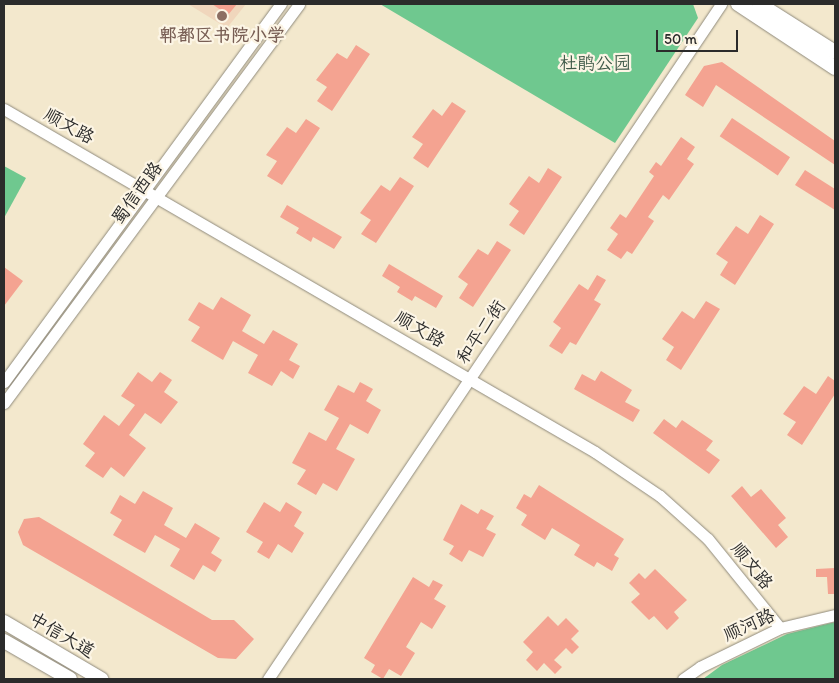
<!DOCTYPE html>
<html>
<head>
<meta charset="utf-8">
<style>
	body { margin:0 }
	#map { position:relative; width:839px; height:683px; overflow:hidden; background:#f3e8cd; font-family:Itim,"LXGW WenKai TC",sans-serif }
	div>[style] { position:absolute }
	.built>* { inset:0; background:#f0d6bc }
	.green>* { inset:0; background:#6fc88f }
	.building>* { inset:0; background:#f4a391; transform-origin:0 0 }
	.roads { filter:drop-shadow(0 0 1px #8f8a7c) drop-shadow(0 0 1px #8f8a7c) }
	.minor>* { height:11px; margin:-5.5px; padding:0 5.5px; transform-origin:5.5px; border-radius:5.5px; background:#fff }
	.major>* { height:14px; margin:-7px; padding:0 7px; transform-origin:7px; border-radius:7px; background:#fff }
	.dots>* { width:14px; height:14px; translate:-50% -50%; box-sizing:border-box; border:2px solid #fcf5e5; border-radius:50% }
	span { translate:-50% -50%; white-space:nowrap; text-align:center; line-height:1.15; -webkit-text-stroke:4.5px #fcf5e5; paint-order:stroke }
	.education-label { font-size:18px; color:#785e54; font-weight:700 }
	.park-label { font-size:18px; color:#3f5a49 }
	.street-label { font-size:18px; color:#2b2b2b }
	.frame { position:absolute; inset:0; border:5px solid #2b2b2b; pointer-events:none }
	.scale { position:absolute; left:656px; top:30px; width:82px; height:22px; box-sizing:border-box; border:2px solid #2b2b2b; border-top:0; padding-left:6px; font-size:15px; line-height:18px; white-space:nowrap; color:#2b2b2b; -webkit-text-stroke:4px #fcf5e5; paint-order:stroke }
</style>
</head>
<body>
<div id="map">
	<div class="built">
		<i style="clip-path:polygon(188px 4px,246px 4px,227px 28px)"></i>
	</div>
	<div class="green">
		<i style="clip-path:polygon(380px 4px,693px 4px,698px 18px,615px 143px)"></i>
		<i style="clip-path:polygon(4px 166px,26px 178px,4px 218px)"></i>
		<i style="clip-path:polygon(835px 622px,835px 679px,703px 679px,722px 665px,787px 634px)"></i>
	</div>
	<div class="building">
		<i style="clip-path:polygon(212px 4px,237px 4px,228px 15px)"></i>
		<i style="clip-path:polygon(356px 45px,370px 54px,332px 111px,317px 101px,327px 87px,316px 80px,337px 53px,347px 59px)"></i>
		<i style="clip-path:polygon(722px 62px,835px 141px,835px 165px,716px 85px,703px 107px,685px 95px,704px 66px)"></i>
		<i style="clip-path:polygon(452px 102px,466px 111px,428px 168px,413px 158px,423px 144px,412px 137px,433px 109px,442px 116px)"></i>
		<i style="left:732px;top:118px;width:70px;height:22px;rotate:34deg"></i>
		<i style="clip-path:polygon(306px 119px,320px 128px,282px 185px,267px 176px,277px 161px,266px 155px,287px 127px,296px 133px)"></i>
		<i style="clip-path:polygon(681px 137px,695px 147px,687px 159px,694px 164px,669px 200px,663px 195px,648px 217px,654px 221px,632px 254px,627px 251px,621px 259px,607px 250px,618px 234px,610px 228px,620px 214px,626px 218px,654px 176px,649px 172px,656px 162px,661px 166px)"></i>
		<i style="clip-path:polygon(548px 168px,562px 177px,524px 235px,509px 225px,519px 211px,509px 204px,529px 176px,539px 183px)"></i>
		<i style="clip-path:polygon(805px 170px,835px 189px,835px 210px,795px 185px)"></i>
		<i style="clip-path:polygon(400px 177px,414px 186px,376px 243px,361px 234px,371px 220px,360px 213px,381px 185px,390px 191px)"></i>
		<i style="clip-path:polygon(287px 205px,342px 237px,334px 249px,313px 237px,311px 242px,296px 233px,299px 228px,280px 217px)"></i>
		<i style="clip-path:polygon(760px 215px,774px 224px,735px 285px,720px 275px,728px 262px,716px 254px,736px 226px,748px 234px)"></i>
		<i style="clip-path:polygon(497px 241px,511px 250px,473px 307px,459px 298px,468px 284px,458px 277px,478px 249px,488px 255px)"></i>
		<i style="clip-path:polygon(389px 264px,443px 296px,436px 308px,415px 296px,412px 301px,397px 292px,400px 287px,382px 276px)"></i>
		<i style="clip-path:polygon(4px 267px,23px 281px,4px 306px)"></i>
		<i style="clip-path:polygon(597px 275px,606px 280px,594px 300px,601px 304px,576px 345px,570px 342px,562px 354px,549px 346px,561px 328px,553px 322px,579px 284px,588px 290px)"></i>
		<i style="clip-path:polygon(221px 297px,251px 315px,242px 331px,264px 344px,273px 330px,298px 344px,289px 360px,300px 366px,293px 379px,281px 371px,272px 386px,248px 373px,258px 355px,233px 341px,223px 360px,191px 341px,200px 327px,188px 320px,199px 302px,213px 310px)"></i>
		<i style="clip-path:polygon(706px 301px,720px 309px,681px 370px,666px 360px,674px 347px,662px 339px,682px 311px,694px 319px)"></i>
		<i style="clip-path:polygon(601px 371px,632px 390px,625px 402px,640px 410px,633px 422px,574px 389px,582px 374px,595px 381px)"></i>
		<i style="clip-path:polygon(138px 372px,152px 382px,160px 372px,172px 380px,164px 392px,178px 402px,161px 424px,145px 413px,129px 435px,146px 448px,124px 477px,111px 467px,103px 478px,85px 466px,95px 453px,83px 444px,104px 415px,119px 426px,135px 405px,121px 396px)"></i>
		<i style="clip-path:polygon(828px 376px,835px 381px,835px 394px,802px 445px,787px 435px,796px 422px,783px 414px,804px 386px,816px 394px)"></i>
		<i style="clip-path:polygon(360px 382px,373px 389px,366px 401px,381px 410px,368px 434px,350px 424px,336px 449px,355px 459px,337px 491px,323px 483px,316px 495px,297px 484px,306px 470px,292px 463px,309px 432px,326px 441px,339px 418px,324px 410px,338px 385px,354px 393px)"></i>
		<i style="clip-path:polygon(664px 419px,676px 428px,682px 420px,713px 441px,706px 450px,720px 460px,709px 474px,653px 433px)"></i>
		<i style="clip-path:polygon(539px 485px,624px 539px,614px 555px,619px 558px,612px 571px,597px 562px,594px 567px,574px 555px,580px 545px,552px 528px,545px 540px,521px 525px,527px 515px,516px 508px,524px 494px,531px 498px)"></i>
		<i style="clip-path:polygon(742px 486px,751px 497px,761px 489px,786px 518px,778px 525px,788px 537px,776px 548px,731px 496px)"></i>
		<i style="clip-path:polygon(143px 491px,173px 508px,164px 525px,186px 538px,195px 523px,220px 538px,211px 553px,222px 560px,215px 572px,203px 565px,194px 580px,170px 566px,180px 549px,155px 535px,145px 553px,113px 535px,122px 520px,110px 513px,120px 495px,135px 504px)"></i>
		<i style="clip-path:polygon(264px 502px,280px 512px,286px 502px,302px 512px,294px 526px,304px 533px,292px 553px,278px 544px,269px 559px,257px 552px,263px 542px,246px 532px)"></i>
		<i style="clip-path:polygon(461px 504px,478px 514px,481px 509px,494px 516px,486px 529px,496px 534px,483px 557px,469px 550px,462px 562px,449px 554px,454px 546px,443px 540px)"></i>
		<i style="clip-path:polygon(39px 517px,212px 620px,234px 620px,254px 639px,236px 659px,218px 658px,23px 545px,18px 532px,24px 519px)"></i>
		<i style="clip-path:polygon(835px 568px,835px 594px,828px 594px,827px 577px,816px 577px,816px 569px)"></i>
		<i style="clip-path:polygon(655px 569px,687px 600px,674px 612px,679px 618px,667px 630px,654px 616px,649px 620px,631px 602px,640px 594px,629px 583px,639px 573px,645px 579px)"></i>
		<i style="clip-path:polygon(413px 577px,429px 587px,433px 580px,443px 585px,434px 599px,446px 606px,432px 629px,421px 622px,406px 647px,415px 653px,401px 676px,389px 669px,383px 679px,371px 672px,375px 665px,364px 658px)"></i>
		<i style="clip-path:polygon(548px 616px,558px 626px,566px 618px,579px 631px,571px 639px,579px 647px,572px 654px,566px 648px,554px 660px,562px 667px,555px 674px,544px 663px,537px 671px,526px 660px,533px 652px,523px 642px)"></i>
	</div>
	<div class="roads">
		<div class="minor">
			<i style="left:4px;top:109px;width:683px;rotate:30.13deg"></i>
			<i style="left:595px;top:452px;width:78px;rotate:34.1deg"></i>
			<i style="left:660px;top:496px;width:64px;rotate:41.9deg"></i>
			<i style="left:708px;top:539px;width:114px;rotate:51deg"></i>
			<i style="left:4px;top:382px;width:469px;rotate:-53.8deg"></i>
			<i style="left:4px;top:403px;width:496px;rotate:-53.5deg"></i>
			<i style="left:268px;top:679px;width:813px;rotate:-56.13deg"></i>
			<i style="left:683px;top:679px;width:21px;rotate:-35deg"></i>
			<i style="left:700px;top:667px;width:89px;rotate:-26deg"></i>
			<i style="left:780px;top:628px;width:57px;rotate:-13.3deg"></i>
		</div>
		<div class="major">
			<i style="left:738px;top:4px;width:116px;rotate:33.4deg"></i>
			<i style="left:759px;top:4px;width:90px;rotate:32.3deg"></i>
			<i style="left:4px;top:622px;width:113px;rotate:30.4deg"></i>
			<i style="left:4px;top:641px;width:76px;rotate:29.9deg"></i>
		</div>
	</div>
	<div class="dots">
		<i style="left:222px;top:16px;background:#8d6e63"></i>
	</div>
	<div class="education-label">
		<span style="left:222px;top:35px">郫都区书院小学</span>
	</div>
	<div class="park-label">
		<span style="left:595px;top:63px">杜鹃公园</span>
	</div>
	<div class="street-label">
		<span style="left:69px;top:126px;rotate:29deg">顺文路</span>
		<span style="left:137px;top:193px;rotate:-54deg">蜀信西路</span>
		<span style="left:420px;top:329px;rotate:30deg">顺文路</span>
		<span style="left:481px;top:332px;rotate:-56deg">和平二街</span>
		<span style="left:752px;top:566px;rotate:51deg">顺文路</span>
		<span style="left:749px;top:625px;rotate:-24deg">顺河路</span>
		<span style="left:62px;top:635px;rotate:30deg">中信大道</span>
	</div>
	<div class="frame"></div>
	<div class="scale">50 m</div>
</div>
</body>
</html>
